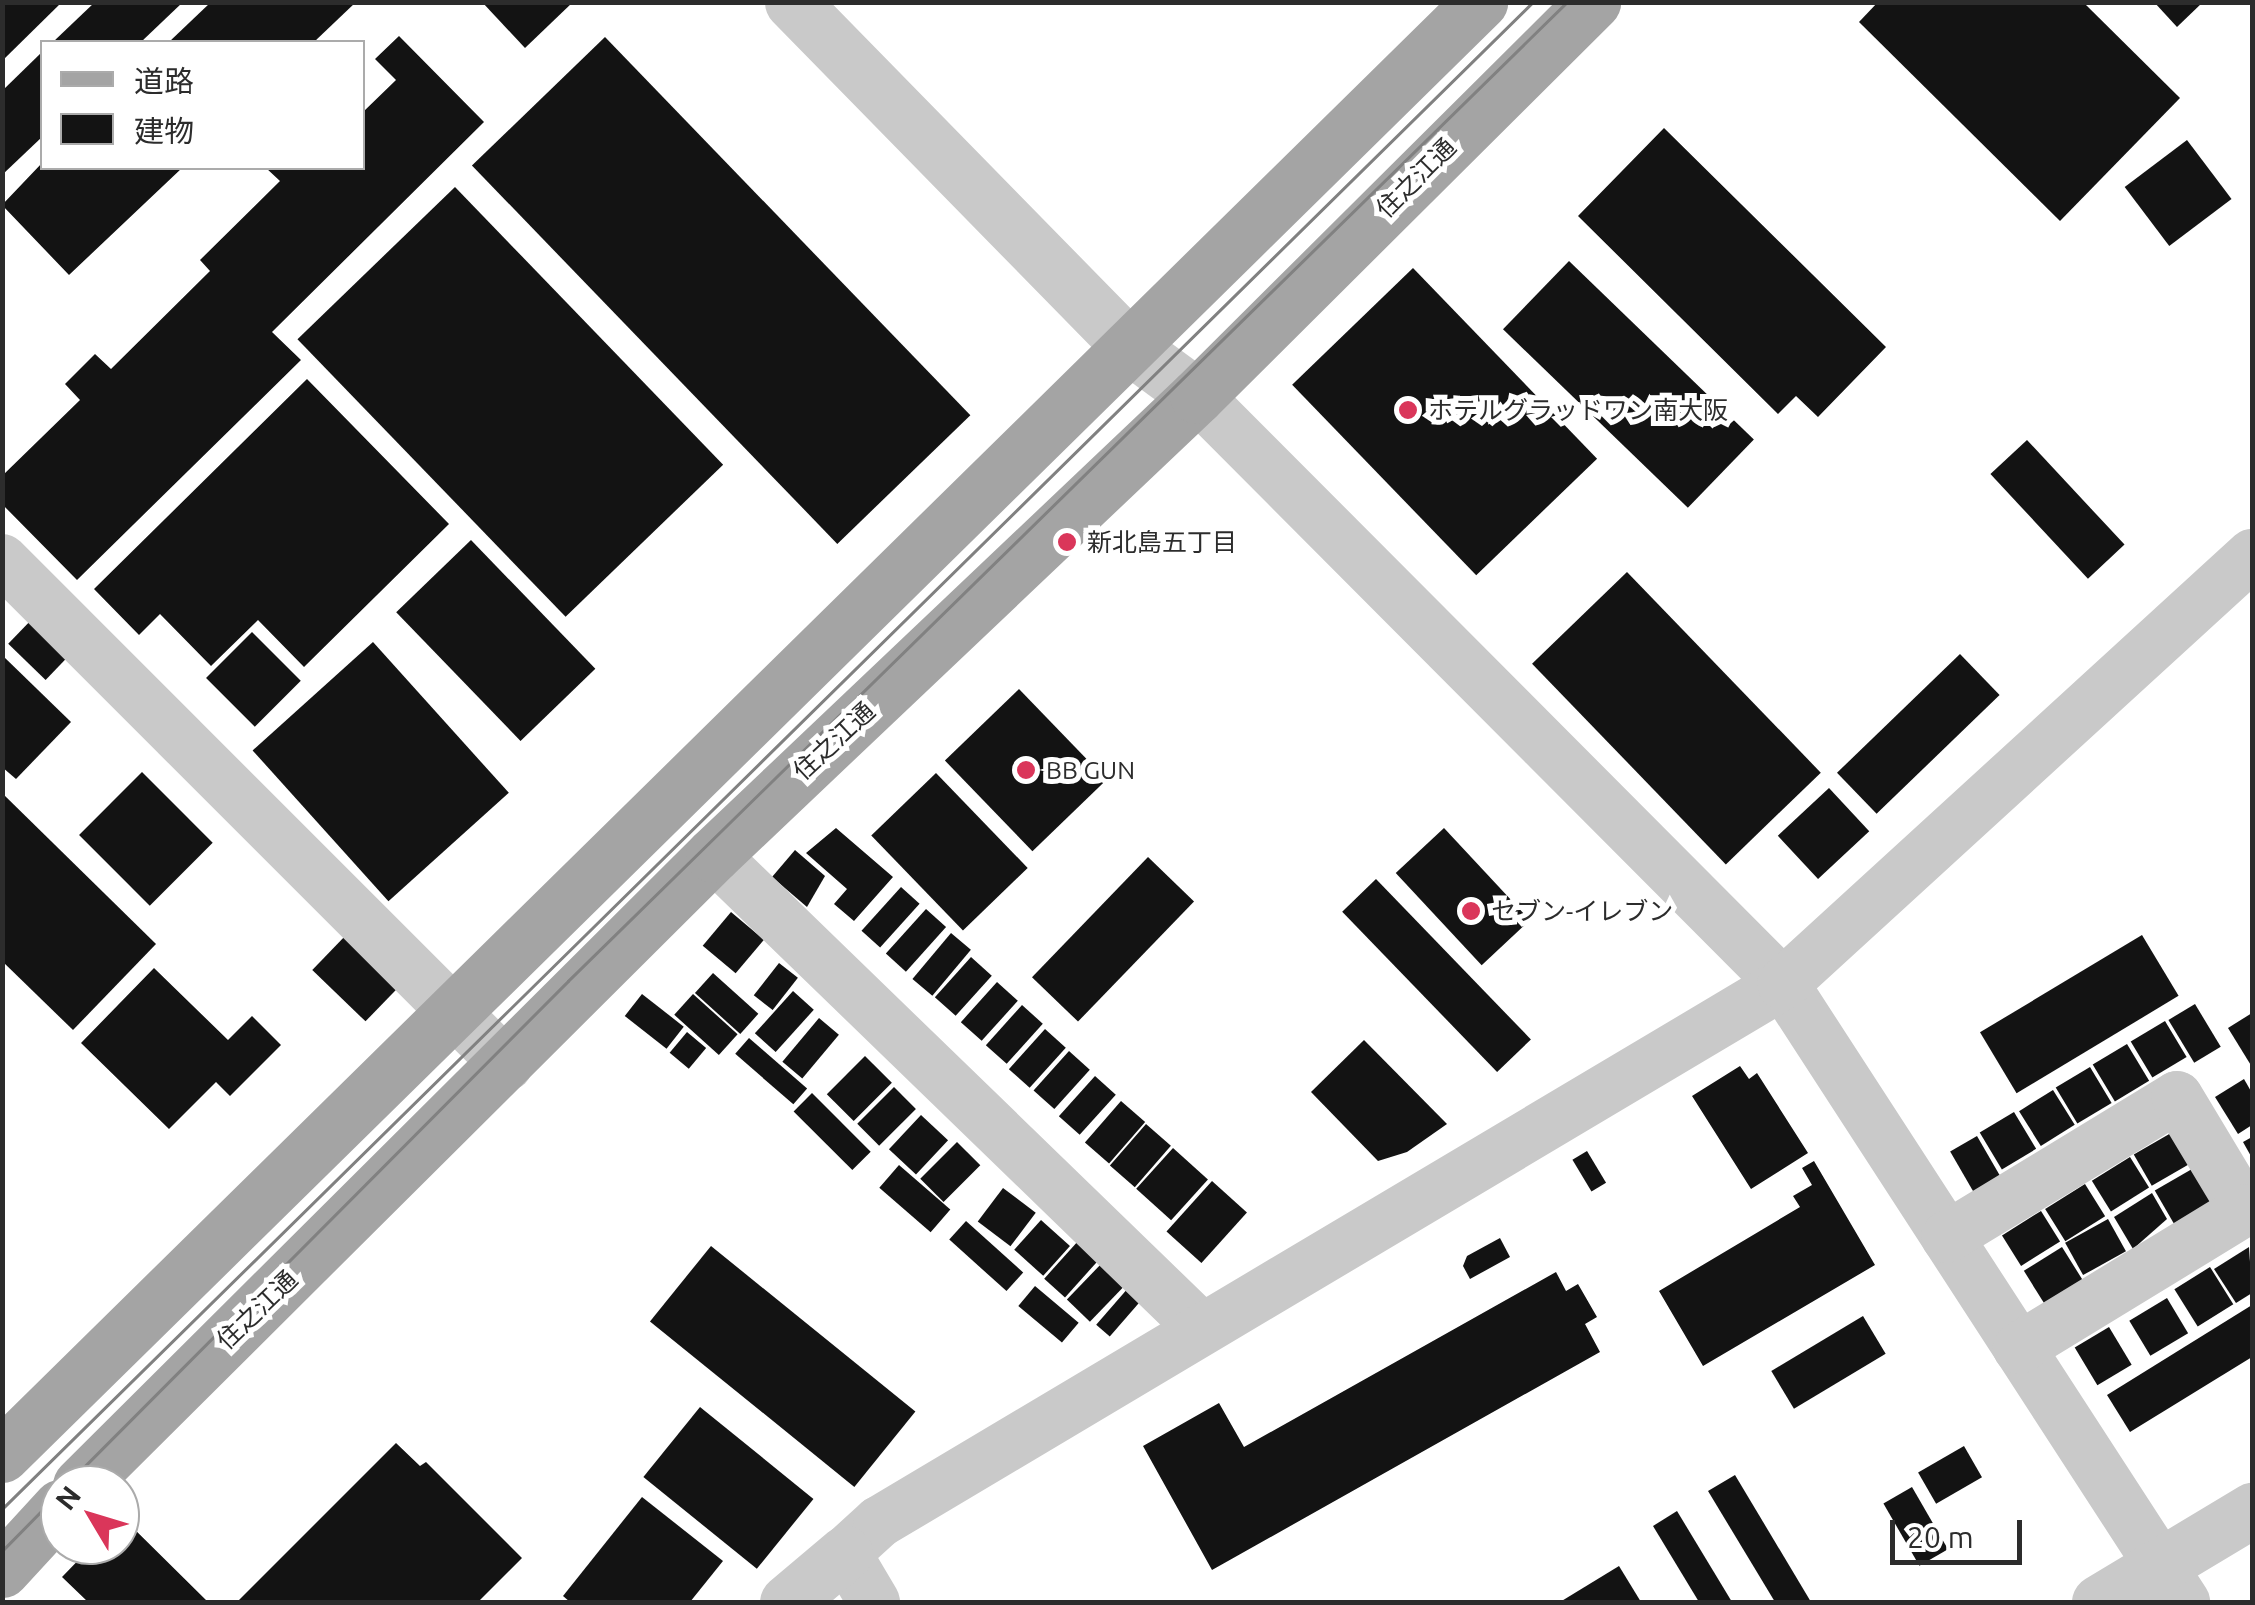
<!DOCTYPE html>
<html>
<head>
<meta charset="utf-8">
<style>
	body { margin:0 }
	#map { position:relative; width:2255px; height:1605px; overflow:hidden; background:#fff; font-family:Ubuntu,"Noto Sans JP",sans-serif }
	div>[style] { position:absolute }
	.building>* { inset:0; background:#131313; transform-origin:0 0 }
	.minor>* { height:52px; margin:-26px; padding:0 26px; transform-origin:26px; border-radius:26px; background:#c9c9c9 }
	.tertiary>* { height:55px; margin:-27.5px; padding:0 27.5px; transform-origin:27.5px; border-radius:27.5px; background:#c9c9c9 }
	.primary>* { height:55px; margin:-27.5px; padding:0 27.5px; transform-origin:27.5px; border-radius:27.5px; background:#a4a4a4 }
	.tram>* { height:2.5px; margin:-1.25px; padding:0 1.25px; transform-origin:1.25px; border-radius:1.25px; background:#818181 }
	.dots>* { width:28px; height:28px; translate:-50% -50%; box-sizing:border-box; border:5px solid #fff; border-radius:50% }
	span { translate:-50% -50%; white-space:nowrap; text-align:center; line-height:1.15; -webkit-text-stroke:10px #fff; paint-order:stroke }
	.street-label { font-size:25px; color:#2c2c2c }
	.poi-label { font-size:25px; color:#2c2c2c }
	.left { translate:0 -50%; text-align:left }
	.frame { position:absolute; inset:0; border:5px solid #2c2c2c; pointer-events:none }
	.legend { position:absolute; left:40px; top:40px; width:325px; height:130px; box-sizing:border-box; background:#fff; border:2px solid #ababab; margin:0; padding:12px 18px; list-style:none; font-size:30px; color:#2c2c2c }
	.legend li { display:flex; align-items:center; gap:20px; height:50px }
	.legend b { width:50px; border:2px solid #ababab }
	.north { position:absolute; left:40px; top:1465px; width:100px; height:100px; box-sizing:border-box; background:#fff; border:2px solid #ababab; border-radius:50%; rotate:308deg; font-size:28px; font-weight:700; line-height:40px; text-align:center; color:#2c2c2c }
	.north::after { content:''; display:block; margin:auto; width:35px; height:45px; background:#da365a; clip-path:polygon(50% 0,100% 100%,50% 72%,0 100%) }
	.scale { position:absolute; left:1890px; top:1520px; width:132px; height:45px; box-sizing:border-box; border:5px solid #2c2c2c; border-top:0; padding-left:12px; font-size:30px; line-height:35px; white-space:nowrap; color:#2c2c2c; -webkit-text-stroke:8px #fff; paint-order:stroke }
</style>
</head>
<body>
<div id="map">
	<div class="building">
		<i style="clip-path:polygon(2px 2px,62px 2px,2px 61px)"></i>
		<i style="clip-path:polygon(95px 2px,183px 2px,141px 42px,53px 42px)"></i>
		<i style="clip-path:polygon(211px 2px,356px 2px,314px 42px,169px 42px)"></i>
		<i style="clip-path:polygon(482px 2px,573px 2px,525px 48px)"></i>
		<i style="clip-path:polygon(1878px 2px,2083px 2px,2180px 98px,2060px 221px,1859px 22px)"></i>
		<i style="clip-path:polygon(2154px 2px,2203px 2px,2177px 27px)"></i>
		<i style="clip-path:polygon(399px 36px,484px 122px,272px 332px,301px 360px,77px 580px,2px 504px,2px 476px,80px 400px,65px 384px,95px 354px,111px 369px,210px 271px,200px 260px,280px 181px,266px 168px,362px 168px,362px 113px,396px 80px,375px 59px)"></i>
		<i style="left:605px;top:37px;width:526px;height:185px;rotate:46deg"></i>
		<i style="clip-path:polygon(42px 52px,42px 137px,2px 175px,2px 91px)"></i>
		<i style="clip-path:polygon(1664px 128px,1886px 347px,1818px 417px,1796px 396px,1778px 414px,1578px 216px)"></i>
		<i style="left:2187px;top:140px;width:74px;height:78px;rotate:53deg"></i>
		<i style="clip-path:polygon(42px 163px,42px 168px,182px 168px,69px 275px,2px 205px)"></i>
		<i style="left:455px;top:187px;width:386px;height:219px;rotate:46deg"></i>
		<i style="left:1569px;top:261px;width:257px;height:95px;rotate:44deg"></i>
		<i style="left:1413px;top:268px;width:265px;height:168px;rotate:46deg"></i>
		<i style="clip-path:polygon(307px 379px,449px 524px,304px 667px,258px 620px,211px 666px,160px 614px,139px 635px,94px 589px)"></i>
		<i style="left:2027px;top:440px;width:143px;height:50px;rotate:47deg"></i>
		<i style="left:471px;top:540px;width:179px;height:104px;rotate:46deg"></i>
		<i style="left:1627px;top:572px;width:279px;height:132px;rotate:46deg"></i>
		<i style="left:36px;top:615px;width:52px;height:40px;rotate:44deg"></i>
		<i style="left:252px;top:632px;width:69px;height:65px;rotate:45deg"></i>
		<i style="left:373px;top:642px;width:203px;height:162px;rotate:48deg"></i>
		<i style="left:1960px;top:654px;width:57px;height:171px;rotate:46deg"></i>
		<i style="clip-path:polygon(2px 655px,71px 722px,16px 779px,2px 767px)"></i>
		<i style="left:1019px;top:689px;width:126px;height:103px;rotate:46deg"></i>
		<i style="left:142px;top:772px;width:100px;height:89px;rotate:45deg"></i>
		<i style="left:936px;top:773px;width:132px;height:90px;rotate:46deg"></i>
		<i style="left:1829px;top:788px;width:59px;height:70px;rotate:47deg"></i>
		<i style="clip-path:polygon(2px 793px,156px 944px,73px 1030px,2px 961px)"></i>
		<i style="clip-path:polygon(836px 828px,893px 877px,854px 921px,834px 904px,847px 889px,806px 853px)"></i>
		<i style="left:1444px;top:828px;width:126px;height:66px;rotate:47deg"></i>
		<i style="clip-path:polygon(795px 850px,825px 876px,807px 907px,772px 877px)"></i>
		<i style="left:1148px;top:857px;width:64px;height:167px;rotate:44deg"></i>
		<i style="left:1376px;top:879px;width:223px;height:47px;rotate:46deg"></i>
		<i style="left:901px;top:887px;width:25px;height:59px;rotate:42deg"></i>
		<i style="left:926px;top:909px;width:27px;height:60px;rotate:42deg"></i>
		<i style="left:731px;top:912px;width:43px;height:44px;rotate:40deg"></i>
		<i style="left:951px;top:933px;width:26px;height:60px;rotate:40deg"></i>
		<i style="left:347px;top:934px;width:74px;height:50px;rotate:44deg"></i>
		<i style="left:2142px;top:935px;width:71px;height:189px;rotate:59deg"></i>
		<i style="left:971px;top:957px;width:28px;height:54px;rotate:42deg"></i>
		<i style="left:779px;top:963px;width:24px;height:41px;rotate:38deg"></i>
		<i style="clip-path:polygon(154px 968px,228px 1040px,252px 1016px,281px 1045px,230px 1096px,216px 1082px,169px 1129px,81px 1043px)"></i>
		<i style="left:713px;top:973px;width:61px;height:27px;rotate:42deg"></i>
		<i style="left:997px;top:982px;width:28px;height:54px;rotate:42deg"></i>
		<i style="left:793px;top:991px;width:28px;height:57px;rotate:42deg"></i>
		<i style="left:642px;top:994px;width:53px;height:28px;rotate:38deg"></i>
		<i style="left:693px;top:994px;width:60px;height:28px;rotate:42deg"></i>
		<i style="left:2195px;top:1004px;width:50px;height:31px;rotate:59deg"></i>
		<i style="left:1022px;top:1005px;width:28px;height:54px;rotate:42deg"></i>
		<i style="clip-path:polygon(2252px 1013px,2252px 1067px,2228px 1028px)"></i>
		<i style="left:819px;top:1018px;width:26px;height:57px;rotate:40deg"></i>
		<i style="left:2165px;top:1021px;width:42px;height:40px;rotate:59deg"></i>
		<i style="left:1045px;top:1029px;width:28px;height:54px;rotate:42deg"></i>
		<i style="left:687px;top:1032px;width:25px;height:27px;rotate:40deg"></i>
		<i style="left:749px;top:1038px;width:77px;height:21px;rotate:41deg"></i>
		<i style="clip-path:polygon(1364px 1040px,1447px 1124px,1407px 1152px,1378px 1161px,1311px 1092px)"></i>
		<i style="left:2127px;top:1044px;width:43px;height:40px;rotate:59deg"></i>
		<i style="left:1069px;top:1051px;width:28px;height:53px;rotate:42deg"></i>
		<i style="left:865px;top:1056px;width:38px;height:54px;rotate:45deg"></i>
		<i style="clip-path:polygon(1740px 1066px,1749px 1079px,1757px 1073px,1808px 1153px,1751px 1189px,1692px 1096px)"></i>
		<i style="left:2090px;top:1067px;width:42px;height:40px;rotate:59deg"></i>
		<i style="left:1095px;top:1076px;width:28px;height:54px;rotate:42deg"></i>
		<i style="clip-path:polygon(2244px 1079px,2252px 1093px,2252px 1125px,2238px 1134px,2215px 1097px)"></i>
		<i style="left:894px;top:1087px;width:31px;height:52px;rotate:45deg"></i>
		<i style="left:2053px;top:1090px;width:41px;height:40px;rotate:58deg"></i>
		<i style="left:812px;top:1093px;width:83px;height:26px;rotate:45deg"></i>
		<i style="left:1121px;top:1101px;width:32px;height:55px;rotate:41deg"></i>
		<i style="left:2014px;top:1112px;width:43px;height:40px;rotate:59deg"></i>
		<i style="left:921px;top:1115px;width:37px;height:47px;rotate:43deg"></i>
		<i style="left:1146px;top:1124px;width:33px;height:55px;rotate:41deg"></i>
		<i style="left:2171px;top:1133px;width:36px;height:43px;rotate:60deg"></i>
		<i style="left:1977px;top:1136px;width:50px;height:31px;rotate:60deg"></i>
		<i style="clip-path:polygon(2252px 1137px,2252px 1158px,2243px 1142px)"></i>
		<i style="left:957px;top:1142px;width:33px;height:52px;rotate:45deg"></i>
		<i style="left:1173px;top:1148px;width:47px;height:55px;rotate:42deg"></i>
		<i style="left:1587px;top:1151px;width:37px;height:17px;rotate:59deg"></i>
		<i style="left:2130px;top:1157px;width:36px;height:45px;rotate:58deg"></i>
		<i style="clip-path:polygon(1814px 1161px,1875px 1265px,1703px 1366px,1659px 1291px,1800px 1207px,1793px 1196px,1812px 1185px,1802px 1168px)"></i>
		<i style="left:899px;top:1165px;width:68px;height:30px;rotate:41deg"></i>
		<i style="left:2192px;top:1169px;width:39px;height:43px;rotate:60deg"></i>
		<i style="left:1212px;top:1181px;width:47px;height:68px;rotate:42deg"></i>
		<i style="left:2085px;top:1184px;width:38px;height:47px;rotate:58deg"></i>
		<i style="left:1003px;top:1188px;width:41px;height:42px;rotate:37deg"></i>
		<i style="clip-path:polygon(2152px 1193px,2167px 1219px,2133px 1249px,2114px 1217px)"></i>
		<i style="left:2041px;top:1211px;width:36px;height:46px;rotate:58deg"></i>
		<i style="left:2108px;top:1219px;width:37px;height:49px;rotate:61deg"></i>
		<i style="left:1041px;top:1220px;width:39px;height:40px;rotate:42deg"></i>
		<i style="left:966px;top:1221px;width:77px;height:25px;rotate:42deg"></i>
		<i style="clip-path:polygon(1500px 1238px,1510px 1257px,1470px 1279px,1463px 1266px,1467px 1256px)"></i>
		<i style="left:1079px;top:1240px;width:28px;height:52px;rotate:42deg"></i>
		<i style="left:711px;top:1246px;width:263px;height:97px;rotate:39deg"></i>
		<i style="left:2062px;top:1247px;width:41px;height:45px;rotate:58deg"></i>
		<i style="clip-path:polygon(2249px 1247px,2252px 1293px,2236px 1303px,2214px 1269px)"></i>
		<i style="left:1103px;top:1262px;width:32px;height:52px;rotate:44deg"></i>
		<i style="left:2210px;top:1267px;width:44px;height:42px;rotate:58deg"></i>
		<i style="clip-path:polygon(1556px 1272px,1566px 1291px,1578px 1284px,1597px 1317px,1585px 1324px,1600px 1352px,1212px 1570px,1143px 1446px,1219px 1403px,1244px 1447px)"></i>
		<i style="left:1035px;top:1286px;width:57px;height:26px;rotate:40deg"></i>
		<i style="left:1129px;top:1287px;width:18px;height:50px;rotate:41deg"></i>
		<i style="left:2167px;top:1298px;width:41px;height:44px;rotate:59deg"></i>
		<i style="clip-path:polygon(2252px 1305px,2252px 1357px,2130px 1432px,2107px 1395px)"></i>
		<i style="left:1863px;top:1316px;width:44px;height:107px;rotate:59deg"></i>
		<i style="left:2109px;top:1327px;width:44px;height:40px;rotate:59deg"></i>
		<i style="left:700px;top:1407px;width:146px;height:90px;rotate:39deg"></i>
		<i style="clip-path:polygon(396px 1443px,420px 1466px,426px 1462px,522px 1558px,478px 1602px,237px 1602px)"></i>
		<i style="left:1964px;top:1446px;width:36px;height:53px;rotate:60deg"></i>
		<i style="clip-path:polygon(1735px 1475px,1811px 1602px,1775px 1602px,1708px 1491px)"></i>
		<i style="left:1912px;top:1487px;width:72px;height:33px;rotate:60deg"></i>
		<i style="clip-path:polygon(642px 1497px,723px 1561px,690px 1602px,570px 1602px,563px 1596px)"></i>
		<i style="clip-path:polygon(1677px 1511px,1732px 1602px,1699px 1602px,1653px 1526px)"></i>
		<i style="clip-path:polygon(120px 1515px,208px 1602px,88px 1602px,62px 1577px,93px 1545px,120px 1545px)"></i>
		<i style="clip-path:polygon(1619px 1566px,1641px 1602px,1560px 1602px)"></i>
	</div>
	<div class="minor">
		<i style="left:1197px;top:396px;width:830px;rotate:45.1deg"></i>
		<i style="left:1783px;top:984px;width:737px;rotate:57.02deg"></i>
		<i style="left:2px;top:560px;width:714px;rotate:45deg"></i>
		<i style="left:713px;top:855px;width:677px;rotate:44.1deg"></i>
		<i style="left:1947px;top:1237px;width:269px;rotate:-31.3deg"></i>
		<i style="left:2177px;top:1097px;width:132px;rotate:59deg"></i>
		<i style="left:2245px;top:1210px;width:265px;rotate:148.6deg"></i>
		<i style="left:874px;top:1602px;width:57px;rotate:-120.6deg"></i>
		<i style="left:845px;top:1553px;width:46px;rotate:-42.4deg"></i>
		<i style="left:879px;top:1522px;width:1052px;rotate:-30.76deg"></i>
		<i style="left:1783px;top:984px;width:636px;rotate:-42.45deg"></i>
	</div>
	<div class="tertiary">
		<i style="left:792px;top:2px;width:483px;rotate:45.6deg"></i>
		<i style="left:1130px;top:347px;width:83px;rotate:36.2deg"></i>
		<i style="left:787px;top:1602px;width:76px;rotate:-40.2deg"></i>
		<i style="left:2099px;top:1602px;width:179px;rotate:-31deg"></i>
	</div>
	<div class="primary">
		<i style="left:2px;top:1455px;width:2073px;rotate:-44.51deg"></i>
		<i style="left:80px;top:1485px;width:893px;rotate:-44.86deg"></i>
		<i style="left:713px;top:855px;width:667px;rotate:-43.48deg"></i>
		<i style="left:1197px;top:396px;width:559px;rotate:-44.85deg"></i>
		<i style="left:2px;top:1570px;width:86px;rotate:-47.4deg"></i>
	</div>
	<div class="tram">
		<i style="left:66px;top:1485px;width:711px;rotate:-45.11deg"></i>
		<i style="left:568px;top:981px;width:1399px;rotate:-44.42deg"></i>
		<i style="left:2px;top:1509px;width:2148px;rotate:-44.55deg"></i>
		<i style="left:2px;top:1551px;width:83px;rotate:-45.5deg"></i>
	</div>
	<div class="dots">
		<i style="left:1408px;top:410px;background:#da365a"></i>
		<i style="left:1067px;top:542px;background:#da365a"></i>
		<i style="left:1026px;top:770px;background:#da365a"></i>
		<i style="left:1471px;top:911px;background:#da365a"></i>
	</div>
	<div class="street-label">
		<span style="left:1416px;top:178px;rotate:-45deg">住之江通</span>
		<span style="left:834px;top:741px;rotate:-43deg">住之江通</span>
		<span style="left:257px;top:1310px;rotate:-44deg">住之江通</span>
	</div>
	<div class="poi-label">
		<span class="left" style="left:1428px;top:410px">ホテルグラッドワン南大阪</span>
		<span class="left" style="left:1087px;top:542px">新北島五丁目</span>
		<span class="left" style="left:1046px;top:770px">BB GUN</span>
		<span class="left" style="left:1491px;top:911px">セブン-イレブン</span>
	</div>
	<div class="frame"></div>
	<ul class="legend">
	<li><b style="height:12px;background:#a4a4a4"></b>道路</li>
	<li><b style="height:28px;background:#131313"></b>建物</li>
	</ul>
	<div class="north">N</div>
	<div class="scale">20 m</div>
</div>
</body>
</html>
